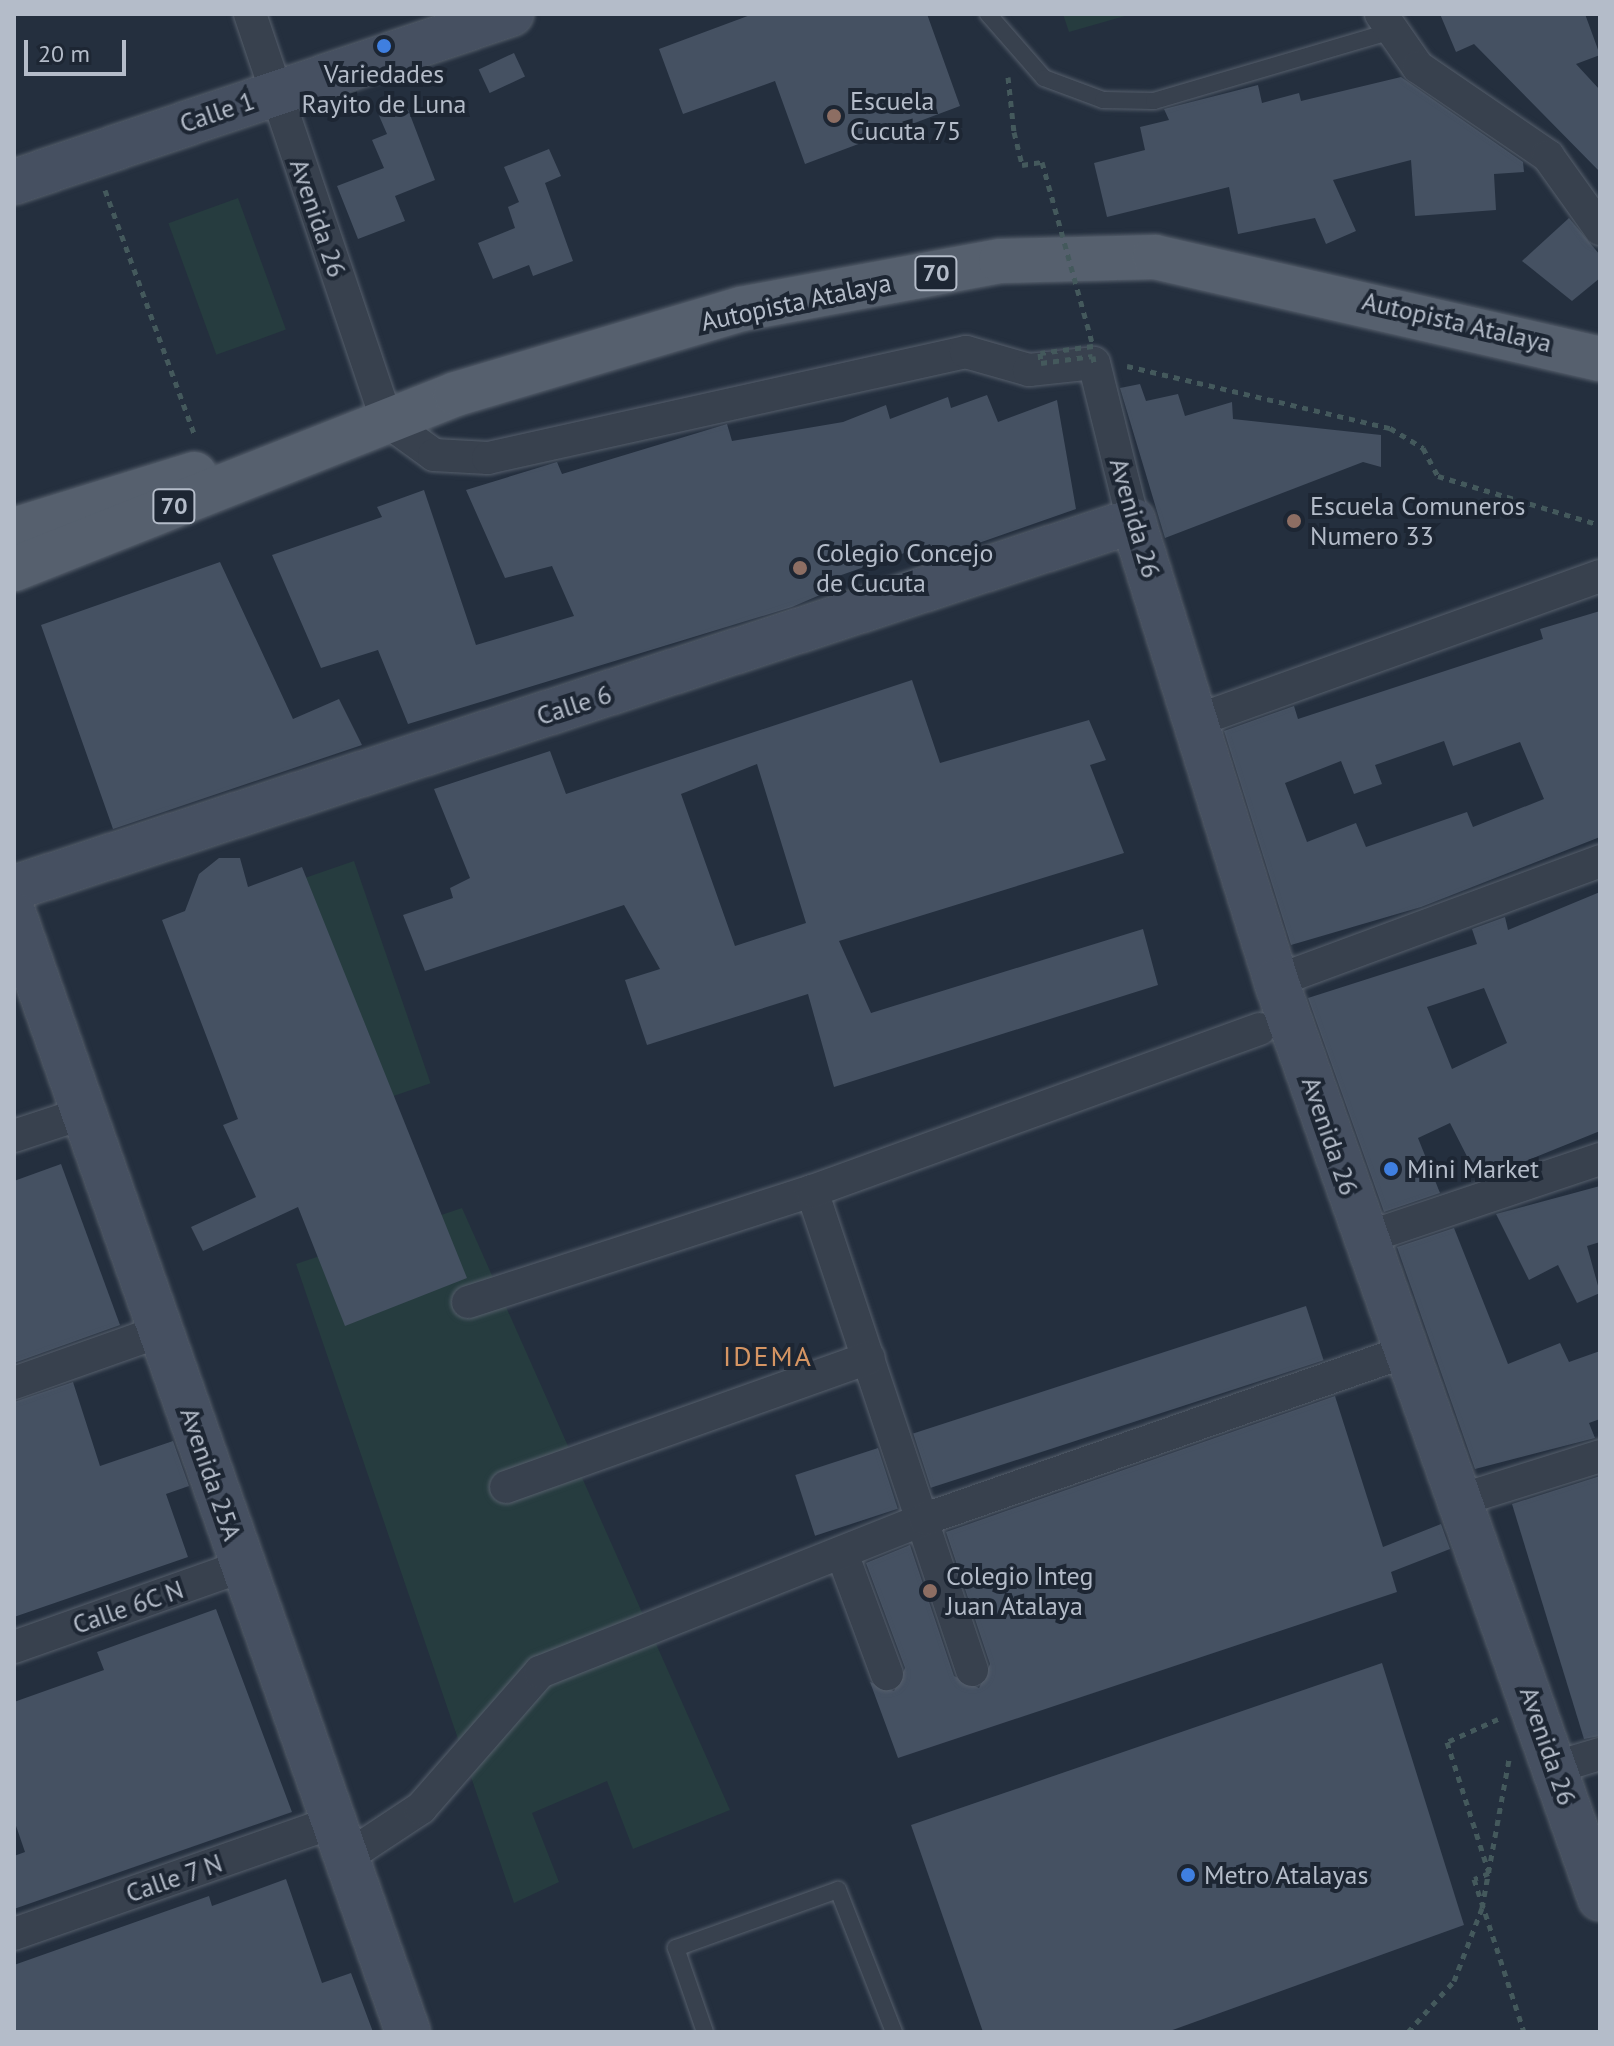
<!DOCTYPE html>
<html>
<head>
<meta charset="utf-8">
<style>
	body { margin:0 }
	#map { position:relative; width:1614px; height:2046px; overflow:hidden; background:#242f3e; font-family:"PT Sans",sans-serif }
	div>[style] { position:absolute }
	.green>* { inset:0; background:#263c3f; transform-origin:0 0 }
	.building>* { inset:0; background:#455162; transform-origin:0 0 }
	.path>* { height:5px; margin-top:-2.5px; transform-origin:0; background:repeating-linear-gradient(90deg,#44595c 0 6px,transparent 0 12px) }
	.roads { filter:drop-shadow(0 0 2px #565f6c) drop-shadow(0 0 2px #565f6c) }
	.lane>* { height:16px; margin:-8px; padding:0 8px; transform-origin:8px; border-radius:8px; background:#38414e }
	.street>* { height:32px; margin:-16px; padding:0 16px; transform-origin:16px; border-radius:16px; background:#38414e }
	.secondary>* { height:44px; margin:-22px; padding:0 22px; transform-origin:22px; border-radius:22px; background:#465061 }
	.primary>* { height:44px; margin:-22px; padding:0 22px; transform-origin:22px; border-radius:22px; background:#56606e }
	.path-bridge>* { height:5px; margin-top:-2.5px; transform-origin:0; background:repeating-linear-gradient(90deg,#44595c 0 6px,transparent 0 12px) }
	.dots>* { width:22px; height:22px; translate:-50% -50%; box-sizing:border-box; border:4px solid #1d2633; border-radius:50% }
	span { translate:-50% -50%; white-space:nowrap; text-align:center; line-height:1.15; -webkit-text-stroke:8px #1d2633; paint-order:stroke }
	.shield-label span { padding:2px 6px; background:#1d2633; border:2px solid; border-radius:6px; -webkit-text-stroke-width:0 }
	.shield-label { font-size:24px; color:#b4bcc9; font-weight:700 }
	.poi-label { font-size:26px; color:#b4bcc9 }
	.left { translate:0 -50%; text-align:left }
	.street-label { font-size:26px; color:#b4bcc9 }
	.neighbourhood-label { font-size:28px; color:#d59563; letter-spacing:2px }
	.frame { position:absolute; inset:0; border:16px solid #b4bcc9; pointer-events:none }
	.scale { position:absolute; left:24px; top:40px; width:102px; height:36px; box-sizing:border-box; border:4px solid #b4bcc9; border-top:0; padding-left:10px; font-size:24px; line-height:28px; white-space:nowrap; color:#b4bcc9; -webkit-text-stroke:6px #1d2633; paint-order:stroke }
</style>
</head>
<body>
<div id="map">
	<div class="green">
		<i style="clip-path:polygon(1063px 14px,1132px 14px,1069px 32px)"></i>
		<i style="left:238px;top:198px;width:140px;height:74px;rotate:70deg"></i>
		<i style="left:354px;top:861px;width:235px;height:178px;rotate:71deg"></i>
		<i style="clip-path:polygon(462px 1208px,730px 1810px,633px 1849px,607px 1781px,532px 1813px,559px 1882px,514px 1903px,296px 1264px)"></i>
	</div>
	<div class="building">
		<i style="clip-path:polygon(753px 14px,927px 14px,960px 106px,805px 164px,775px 81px,683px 114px,659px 49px)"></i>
		<i style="clip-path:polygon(1440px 14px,1585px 14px,1600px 55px,1576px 64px,1600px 90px,1600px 172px,1474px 44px,1456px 52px)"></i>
		<i style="left:514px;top:53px;width:26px;height:39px;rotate:65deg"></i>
		<i style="clip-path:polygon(1401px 77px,1523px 162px,1524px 172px,1494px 174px,1496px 210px,1415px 216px,1411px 160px,1333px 180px,1356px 231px,1326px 244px,1315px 218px,1238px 234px,1229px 187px,1107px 217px,1094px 163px,1145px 150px,1140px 127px,1169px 120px,1164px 109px,1258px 85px,1262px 103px,1299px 93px,1301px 101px)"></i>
		<i style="clip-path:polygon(404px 99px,435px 180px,395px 196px,405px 221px,358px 239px,337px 186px,384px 168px,372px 140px,387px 134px,377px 111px)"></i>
		<i style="clip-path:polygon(549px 149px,561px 176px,545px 183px,573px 261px,533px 276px,529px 265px,493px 279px,478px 243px,515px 228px,508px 207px,519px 202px,504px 167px)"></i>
		<i style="clip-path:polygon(1569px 218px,1600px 255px,1600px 278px,1572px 301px,1522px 261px)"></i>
		<i style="clip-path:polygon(1140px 384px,1146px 401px,1178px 394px,1185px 416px,1232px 402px,1233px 419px,1381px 435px,1381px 467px,1363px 462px,1165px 538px,1120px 388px)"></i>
		<i style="clip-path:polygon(987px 395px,998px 422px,1057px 400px,1076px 509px,936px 558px,930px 544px,830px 579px,834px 589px,792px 607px,408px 724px,378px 650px,321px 668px,272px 555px,382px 517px,377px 507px,424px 490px,476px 645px,574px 616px,552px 566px,505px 578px,466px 490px,557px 462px,562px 474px,727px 424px,732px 441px,843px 422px,886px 405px,890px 419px,948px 397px,951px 408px)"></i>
		<i style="clip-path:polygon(220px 562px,293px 719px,339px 699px,362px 745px,113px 829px,41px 625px)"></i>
		<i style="clip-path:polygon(evenodd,1600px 611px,1600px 837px,1421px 907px,1291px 945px,1224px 731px,1294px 706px,1298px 719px,1543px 639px,1540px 629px,1600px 611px,1444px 741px,1453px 766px,1520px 742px,1544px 799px,1473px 827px,1467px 812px,1366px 847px,1356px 823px,1307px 842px,1285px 783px,1341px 761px,1354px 794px,1382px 784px,1375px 765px,1444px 741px)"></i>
		<i style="clip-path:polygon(evenodd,912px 680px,940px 763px,1089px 720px,1106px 760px,1090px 765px,1124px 853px,839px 941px,871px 1013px,1143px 929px,1158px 985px,834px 1087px,808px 994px,647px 1045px,625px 980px,660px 969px,624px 905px,425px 971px,403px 915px,453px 898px,450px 888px,470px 878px,434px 789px,550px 751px,566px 794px,912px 680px,757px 764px,806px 923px,735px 946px,681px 794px,757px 764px)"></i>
		<i style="clip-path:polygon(219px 858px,240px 858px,248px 887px,302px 867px,467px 1278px,345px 1326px,298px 1207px,203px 1251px,191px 1227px,256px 1197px,223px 1125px,238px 1119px,162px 920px,185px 911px,199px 874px)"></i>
		<i style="clip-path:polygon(evenodd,1600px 892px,1600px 1131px,1479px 1180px,1450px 1123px,1418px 1138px,1440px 1193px,1384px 1212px,1308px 998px,1477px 944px,1472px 929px,1505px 917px,1508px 930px,1600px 892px,1484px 988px,1507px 1043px,1452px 1069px,1427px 1007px,1484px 988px)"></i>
		<i style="clip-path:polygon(61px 1164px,120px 1325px,14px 1363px,14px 1181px)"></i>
		<i style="clip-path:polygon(1600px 1186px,1600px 1242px,1587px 1246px,1600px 1293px,1577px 1303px,1558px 1265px,1529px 1280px,1496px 1214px)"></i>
		<i style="clip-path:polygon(1454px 1228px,1508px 1364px,1560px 1343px,1569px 1362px,1600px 1351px,1600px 1419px,1589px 1423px,1595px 1438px,1475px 1469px,1397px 1247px)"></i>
		<i style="left:1306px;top:1306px;width:57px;height:413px;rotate:72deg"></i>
		<i style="clip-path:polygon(73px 1382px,100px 1466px,173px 1441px,189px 1486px,166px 1494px,188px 1557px,14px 1617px,14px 1402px)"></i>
		<i style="clip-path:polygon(1335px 1396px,1383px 1547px,1441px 1524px,1450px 1549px,1391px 1572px,1397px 1592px,898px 1758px,870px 1682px,894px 1691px,905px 1668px,866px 1563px,910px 1545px,954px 1676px,979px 1688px,990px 1664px,946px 1532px)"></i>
		<i style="left:878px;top:1448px;width:64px;height:87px;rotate:72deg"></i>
		<i style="clip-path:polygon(1600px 1476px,1600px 1736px,1584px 1739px,1512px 1504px)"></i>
		<i style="clip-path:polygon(216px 1609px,292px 1812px,14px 1909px,14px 1856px,25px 1852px,14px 1820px,14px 1702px,104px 1670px,97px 1652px)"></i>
		<i style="clip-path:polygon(1382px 1663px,1464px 1925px,1167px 2032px,983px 2032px,911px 1825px)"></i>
		<i style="clip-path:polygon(286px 1879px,322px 1983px,351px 1973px,373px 2032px,14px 2032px,14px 1965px,209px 1896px,212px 1906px)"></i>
	</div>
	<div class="path">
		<i style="left:1008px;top:77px;width:55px;rotate:83.8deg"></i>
		<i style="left:105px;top:190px;width:262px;rotate:69.9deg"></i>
		<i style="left:1127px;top:366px;width:270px;rotate:13.3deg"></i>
		<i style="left:1390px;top:428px;width:39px;rotate:31deg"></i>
		<i style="left:1423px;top:448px;width:32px;rotate:62deg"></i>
		<i style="left:1438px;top:476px;width:169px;rotate:16.8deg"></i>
		<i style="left:1498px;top:1719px;width:56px;rotate:155.7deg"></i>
		<i style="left:1447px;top:1742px;width:138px;rotate:72.2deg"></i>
		<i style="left:1489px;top:1873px;width:16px;rotate:158deg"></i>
		<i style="left:1474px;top:1879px;width:161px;rotate:71.9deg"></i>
		<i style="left:1408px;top:2032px;width:69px;rotate:-48deg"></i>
		<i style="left:1454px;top:1981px;width:78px;rotate:-69deg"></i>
		<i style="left:1482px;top:1908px;width:151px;rotate:-79.7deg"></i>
	</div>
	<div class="roads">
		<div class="lane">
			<i style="left:988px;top:14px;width:85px;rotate:48.8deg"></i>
			<i style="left:1044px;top:78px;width:63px;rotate:20.4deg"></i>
			<i style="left:1103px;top:100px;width:51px;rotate:1.1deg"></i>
			<i style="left:1154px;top:101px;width:244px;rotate:-16.4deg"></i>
			<i style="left:705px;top:2032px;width:89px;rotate:-109deg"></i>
			<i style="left:676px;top:1948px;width:172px;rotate:-19.7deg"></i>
			<i style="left:838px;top:1890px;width:153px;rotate:68.5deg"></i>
		</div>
		<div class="street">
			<i style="left:250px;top:14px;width:429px;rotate:71.4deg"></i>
			<i style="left:387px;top:421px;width:58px;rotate:35.9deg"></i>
			<i style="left:434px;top:455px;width:54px;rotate:3.2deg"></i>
			<i style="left:488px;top:458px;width:490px;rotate:-12.5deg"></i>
			<i style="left:966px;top:352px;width:66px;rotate:15.9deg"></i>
			<i style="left:1029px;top:370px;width:65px;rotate:-6.1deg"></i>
			<i style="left:1094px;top:363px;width:163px;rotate:76.1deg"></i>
			<i style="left:1381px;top:14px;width:65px;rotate:55.1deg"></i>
			<i style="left:1418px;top:67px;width:158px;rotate:34.4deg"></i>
			<i style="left:1548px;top:156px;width:90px;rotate:54.5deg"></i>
			<i style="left:1198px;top:720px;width:427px;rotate:-19.7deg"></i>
			<i style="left:1276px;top:981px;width:346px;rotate:-20.3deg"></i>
			<i style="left:14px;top:1136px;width:74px;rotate:-18.2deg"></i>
			<i style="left:812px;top:1191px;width:505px;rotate:71.53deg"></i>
			<i style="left:1365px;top:1238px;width:248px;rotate:-18.6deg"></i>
			<i style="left:468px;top:1302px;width:361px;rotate:-17.9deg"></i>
			<i style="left:812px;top:1191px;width:476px;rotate:-19.9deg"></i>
			<i style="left:14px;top:1383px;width:156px;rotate:-19.5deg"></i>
			<i style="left:506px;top:1487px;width:385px;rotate:-19.6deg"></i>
			<i style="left:1463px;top:1499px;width:144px;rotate:-17.4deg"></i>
			<i style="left:843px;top:1556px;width:126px;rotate:69.6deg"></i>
			<i style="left:14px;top:1647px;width:243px;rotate:-19.5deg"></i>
			<i style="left:1556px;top:1767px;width:46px;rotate:-16.5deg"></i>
			<i style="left:347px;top:1857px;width:89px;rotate:-33.5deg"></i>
			<i style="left:421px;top:1808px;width:181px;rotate:-48.8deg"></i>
			<i style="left:540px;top:1672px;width:414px;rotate:-21.7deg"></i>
			<i style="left:925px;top:1519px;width:510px;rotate:-19.22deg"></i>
			<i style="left:14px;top:1934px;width:339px;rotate:-19.3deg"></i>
		</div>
		<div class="secondary">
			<i style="left:14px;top:182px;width:525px;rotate:-18.68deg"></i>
			<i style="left:14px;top:888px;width:1178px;rotate:-18.16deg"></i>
			<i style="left:1133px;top:521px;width:482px;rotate:72.7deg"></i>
			<i style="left:1276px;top:981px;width:973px;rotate:70.54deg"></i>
			<i style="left:14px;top:915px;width:1184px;rotate:70.57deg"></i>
		</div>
		<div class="primary">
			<i style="left:14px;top:530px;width:189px;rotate:-17.2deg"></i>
			<i style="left:14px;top:569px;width:475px;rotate:-21.6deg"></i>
			<i style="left:456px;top:394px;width:297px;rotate:-16.6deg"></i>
			<i style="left:741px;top:309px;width:264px;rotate:-10.5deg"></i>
			<i style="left:1001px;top:261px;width:154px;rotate:-1.5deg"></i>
			<i style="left:1155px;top:257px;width:457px;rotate:12.9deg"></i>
		</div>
	</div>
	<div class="path-bridge">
		<i style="left:1014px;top:132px;width:34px;rotate:76deg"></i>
		<i style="left:1022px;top:165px;width:20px;rotate:-9deg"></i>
		<i style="left:1042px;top:162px;width:191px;rotate:74.5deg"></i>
		<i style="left:1093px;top:346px;width:53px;rotate:172.5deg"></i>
		<i style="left:1040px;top:353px;width:10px;rotate:84deg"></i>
		<i style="left:1041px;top:363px;width:52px;rotate:-7.7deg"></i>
		<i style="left:1093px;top:356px;width:7px;rotate:82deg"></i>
	</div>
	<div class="dots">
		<i style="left:384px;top:46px;background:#3f7fe0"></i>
		<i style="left:834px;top:116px;background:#8d6e63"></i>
		<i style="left:1294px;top:521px;background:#8d6e63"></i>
		<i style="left:800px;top:568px;background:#8d6e63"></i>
		<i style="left:1391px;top:1169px;background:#3f7fe0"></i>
		<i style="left:930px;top:1591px;background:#8d6e63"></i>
		<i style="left:1188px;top:1875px;background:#3f7fe0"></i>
	</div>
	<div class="shield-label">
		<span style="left:936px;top:273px">70</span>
		<span style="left:174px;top:506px">70</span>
	</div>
	<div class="poi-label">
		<span style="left:384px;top:89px">Variedades<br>Rayito de Luna</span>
		<span class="left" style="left:850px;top:116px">Escuela<br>Cucuta 75</span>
		<span class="left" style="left:1310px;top:521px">Escuela Comuneros<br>Numero 33</span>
		<span class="left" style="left:816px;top:568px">Colegio Concejo<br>de Cucuta</span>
		<span class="left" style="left:1407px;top:1169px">Mini Market</span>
		<span class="left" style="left:946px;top:1591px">Colegio Integ<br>Juan Atalaya</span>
		<span class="left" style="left:1204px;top:1875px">Metro Atalayas</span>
	</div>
	<div class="street-label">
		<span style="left:217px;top:112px;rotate:-19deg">Calle 1</span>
		<span style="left:318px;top:218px;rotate:71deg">Avenida 26</span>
		<span style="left:796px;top:302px;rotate:-12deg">Autopista Atalaya</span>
		<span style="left:1457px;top:322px;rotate:13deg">Autopista Atalaya</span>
		<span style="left:1135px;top:518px;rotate:74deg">Avenida 26</span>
		<span style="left:574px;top:705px;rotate:-18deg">Calle 6</span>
		<span style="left:1330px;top:1136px;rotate:71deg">Avenida 26</span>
		<span style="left:211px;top:1474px;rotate:71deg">Avenida 25A</span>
		<span style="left:128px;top:1607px;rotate:-19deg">Calle 6C N</span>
		<span style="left:1548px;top:1746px;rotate:71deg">Avenida 26</span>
		<span style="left:174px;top:1878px;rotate:-19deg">Calle 7 N</span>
	</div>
	<div class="neighbourhood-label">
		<span style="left:768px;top:1356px">IDEMA</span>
	</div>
	<div class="frame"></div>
	<div class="scale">20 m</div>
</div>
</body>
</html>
